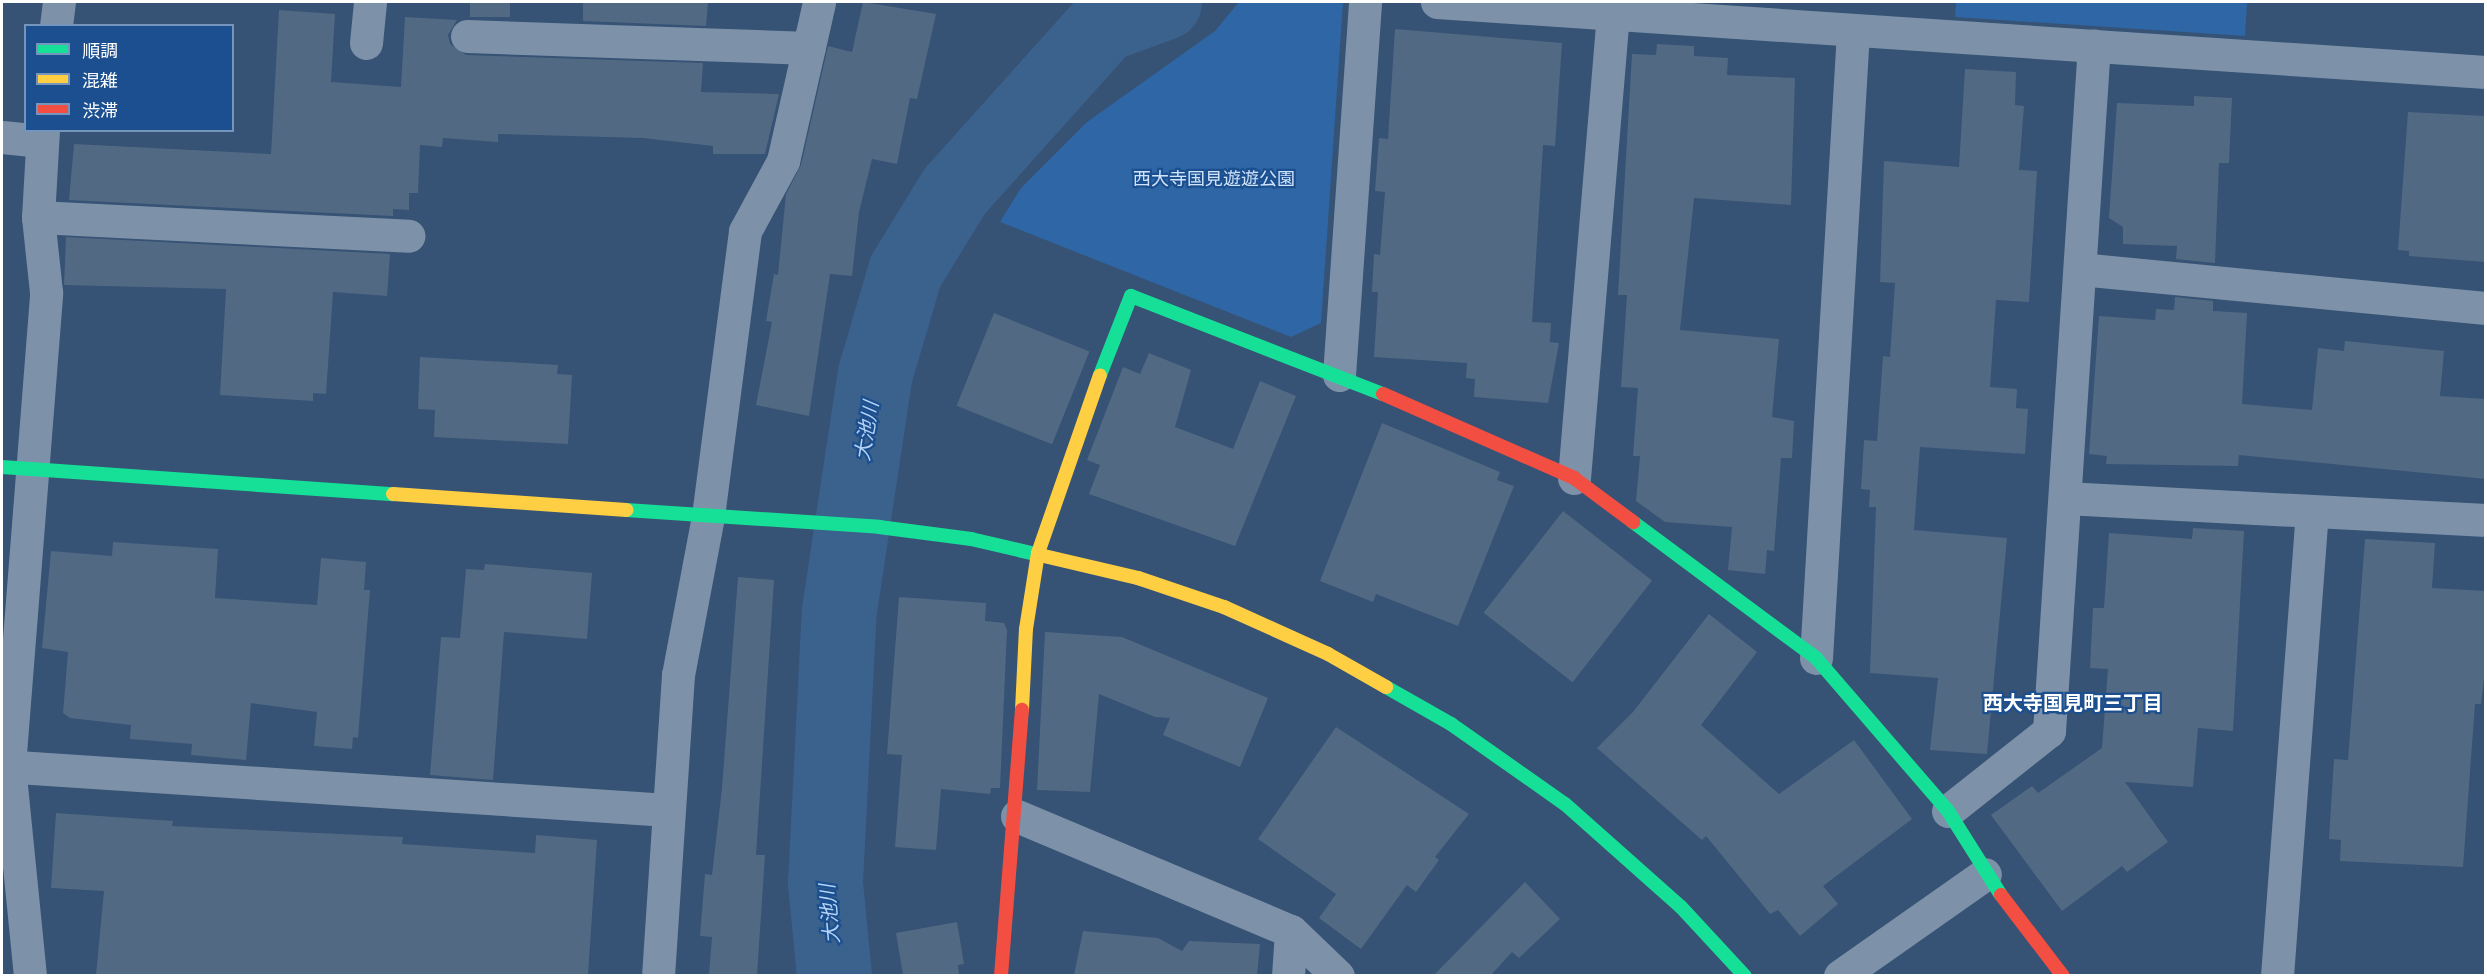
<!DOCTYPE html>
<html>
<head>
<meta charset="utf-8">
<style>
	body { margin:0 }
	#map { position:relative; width:2487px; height:977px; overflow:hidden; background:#365274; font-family:"Asap Condensed","Noto Sans JP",sans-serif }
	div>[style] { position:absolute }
	.green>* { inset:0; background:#2f66a5 }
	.river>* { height:75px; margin:-37.5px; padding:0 37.5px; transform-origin:37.5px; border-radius:37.5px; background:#3b618d }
	.building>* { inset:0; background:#526984; transform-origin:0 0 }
	.street>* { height:33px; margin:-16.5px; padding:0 16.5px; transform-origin:16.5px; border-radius:16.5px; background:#7d92a8 }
	.fast>* { height:14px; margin:-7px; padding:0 7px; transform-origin:7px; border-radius:7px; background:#16e098 }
	.slow>* { height:14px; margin:-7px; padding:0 7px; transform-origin:7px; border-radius:7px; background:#ffcf43 }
	.jam>* { height:14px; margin:-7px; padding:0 7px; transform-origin:7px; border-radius:7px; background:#f24e42 }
	span { translate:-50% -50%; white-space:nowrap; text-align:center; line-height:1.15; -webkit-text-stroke:4.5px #1b4f8f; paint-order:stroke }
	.park-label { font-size:18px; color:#cfe3fa }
	.water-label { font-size:20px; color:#b5d3f5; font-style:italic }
	.neighbourhood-label { font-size:20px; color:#fff; font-weight:700 }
	.frame { position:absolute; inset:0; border:3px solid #fff; pointer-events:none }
	.legend { position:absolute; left:24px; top:24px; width:210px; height:108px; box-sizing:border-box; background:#1b4f8f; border:2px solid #7695bc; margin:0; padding:8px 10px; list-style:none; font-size:18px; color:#fff }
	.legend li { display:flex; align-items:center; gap:12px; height:30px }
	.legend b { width:30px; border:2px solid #7695bc }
</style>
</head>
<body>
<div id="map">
	<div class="green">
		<i style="clip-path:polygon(1239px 2px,1343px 2px,1321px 323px,1291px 337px,1000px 222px,1021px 188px,1087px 122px,1215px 31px)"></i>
		<i style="clip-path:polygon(1956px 2px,2247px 2px,2245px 36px,1955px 17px)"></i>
	</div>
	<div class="river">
		<i style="left:834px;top:976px;width:94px;rotate:-95.5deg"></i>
		<i style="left:825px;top:882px;width:272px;rotate:-87.1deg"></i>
		<i style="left:839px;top:610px;width:240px;rotate:-81.4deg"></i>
		<i style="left:875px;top:373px;width:106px;rotate:-73.6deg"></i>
		<i style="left:905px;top:271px;width:94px;rotate:-58.5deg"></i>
		<i style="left:954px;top:191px;width:224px;rotate:-48.1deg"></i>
		<i style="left:1104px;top:24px;width:64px;rotate:-20.1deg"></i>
	</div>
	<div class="building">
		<i style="left:470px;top:2px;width:40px;height:15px"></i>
		<i style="clip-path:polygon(583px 2px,708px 2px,706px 26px,583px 21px)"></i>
		<i style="clip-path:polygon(863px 2px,936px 14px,917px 99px,910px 98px,897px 164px,872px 159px,859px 212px,852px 276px,830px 274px,809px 416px,756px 405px,772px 322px,766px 321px,774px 274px,778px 275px,786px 194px,801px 165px,828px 46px,852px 52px)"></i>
		<i style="clip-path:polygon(279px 10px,335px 14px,331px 82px,401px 87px,405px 17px,457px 20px,448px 35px,450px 44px,466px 55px,703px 63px,701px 92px,779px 94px,765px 154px,713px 154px,713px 146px,643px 138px,498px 134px,498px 142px,443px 138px,442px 147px,420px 145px,418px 193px,409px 193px,409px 210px,393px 209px,393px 216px,69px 200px,74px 144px,271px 154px)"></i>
		<i style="clip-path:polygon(1395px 29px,1562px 43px,1555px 146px,1543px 145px,1532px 322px,1551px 323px,1550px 342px,1559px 343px,1548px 403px,1474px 397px,1475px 379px,1466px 378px,1467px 363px,1374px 357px,1378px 292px,1372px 292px,1374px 254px,1380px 255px,1385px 192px,1375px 191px,1379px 138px,1388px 139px)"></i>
		<i style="clip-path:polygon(1657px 44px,1694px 46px,1694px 56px,1728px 58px,1727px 75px,1795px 78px,1791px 205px,1694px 198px,1680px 330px,1779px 339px,1772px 417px,1794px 421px,1792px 458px,1781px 458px,1774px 551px,1767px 550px,1765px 574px,1728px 570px,1732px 527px,1665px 522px,1636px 501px,1640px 456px,1633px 456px,1638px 388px,1621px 387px,1627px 295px,1618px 295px,1632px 54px,1656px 55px)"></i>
		<i style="clip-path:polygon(1965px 69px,2016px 72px,2015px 105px,2024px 106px,2019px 170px,2037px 171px,2029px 302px,1996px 300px,1990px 387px,2017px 389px,2016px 408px,2028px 409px,2025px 454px,1920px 447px,1914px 530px,2007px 538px,1987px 754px,1930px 750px,1938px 678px,1870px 673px,1876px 507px,1869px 507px,1870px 490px,1861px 489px,1864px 440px,1877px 441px,1883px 356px,1890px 357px,1895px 283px,1880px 282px,1884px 161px,1959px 167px)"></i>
		<i style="clip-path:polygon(2194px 96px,2232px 98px,2229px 163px,2219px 163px,2215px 263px,2176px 259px,2177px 246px,2123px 244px,2123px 227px,2109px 218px,2117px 103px,2194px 106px)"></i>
		<i style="clip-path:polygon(2408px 112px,2486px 116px,2486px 262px,2409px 256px,2409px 251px,2398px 250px)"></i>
		<i style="clip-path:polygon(66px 237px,390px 254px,387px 296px,333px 292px,326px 394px,313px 393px,313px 401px,220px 395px,226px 289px,64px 285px)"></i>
		<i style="clip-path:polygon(2175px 297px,2213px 301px,2213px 311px,2247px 313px,2242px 404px,2312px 410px,2318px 348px,2344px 351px,2345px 341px,2444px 351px,2440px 396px,2486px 399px,2486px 479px,2239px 455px,2238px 466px,2106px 464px,2107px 456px,2089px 454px,2099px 316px,2155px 320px,2156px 309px,2174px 310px)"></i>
		<i style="left:994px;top:313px;width:103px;height:100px;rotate:22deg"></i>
		<i style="clip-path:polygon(1149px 353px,1191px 370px,1175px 427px,1233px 449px,1260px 381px,1296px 396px,1235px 546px,1089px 494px,1100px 465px,1087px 460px,1123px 367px,1140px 374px)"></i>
		<i style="clip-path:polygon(420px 357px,558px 365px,557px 374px,572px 375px,568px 444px,434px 437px,435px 410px,418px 409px)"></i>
		<i style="clip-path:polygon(1382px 423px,1500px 472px,1497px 480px,1514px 486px,1458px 626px,1376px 594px,1373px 602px,1320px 581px)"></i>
		<i style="left:1563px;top:511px;width:113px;height:129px;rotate:38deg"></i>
		<i style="clip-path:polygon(2193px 528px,2244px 531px,2233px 731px,2198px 728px,2193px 787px,2125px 782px,2168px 842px,2127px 872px,2122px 866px,2062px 911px,1991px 815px,2032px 786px,2038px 793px,2102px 748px,2108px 669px,2090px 668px,2093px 608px,2104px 608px,2109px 533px,2192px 539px)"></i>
		<i style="clip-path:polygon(2365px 539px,2435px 543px,2432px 588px,2486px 591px,2486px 660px,2481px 704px,2475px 704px,2463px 867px,2340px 861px,2341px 840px,2329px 839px,2334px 759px,2348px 760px)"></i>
		<i style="clip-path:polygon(113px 542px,218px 549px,215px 598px,317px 605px,321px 558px,366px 562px,364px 590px,370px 590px,358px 738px,353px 737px,352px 749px,314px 746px,317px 712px,251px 703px,246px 760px,191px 755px,192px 744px,130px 739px,131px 725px,70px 718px,63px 713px,68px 652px,42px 648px,51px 551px,112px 556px)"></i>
		<i style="clip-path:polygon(485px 564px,592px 573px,587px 639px,504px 632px,493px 780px,430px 775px,441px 637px,460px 638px,466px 569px,484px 570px)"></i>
		<i style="clip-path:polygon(738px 577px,774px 580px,756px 855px,765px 855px,757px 975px,709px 975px,712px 937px,700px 936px,705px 874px,712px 875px,722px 788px)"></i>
		<i style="clip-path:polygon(899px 597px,986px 603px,985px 621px,1004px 623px,1007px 630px,1000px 788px,991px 788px,990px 794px,941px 789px,936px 850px,895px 847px,902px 755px,887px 754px)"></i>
		<i style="clip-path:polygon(1709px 614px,1757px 652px,1701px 725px,1779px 794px,1854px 740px,1912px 819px,1823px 886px,1838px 904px,1800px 936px,1778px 910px,1770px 914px,1706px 836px,1702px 840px,1597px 748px,1633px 712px)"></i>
		<i style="clip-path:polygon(1045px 632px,1122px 637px,1268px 698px,1240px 767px,1163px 735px,1170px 718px,1155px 717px,1099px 694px,1090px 792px,1037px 790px)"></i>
		<i style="clip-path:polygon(1336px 727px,1469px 814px,1435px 857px,1439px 860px,1416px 892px,1407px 885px,1361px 949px,1319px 918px,1336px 894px,1258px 839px)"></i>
		<i style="clip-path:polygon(56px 813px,173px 821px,172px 826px,403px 837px,402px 844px,535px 853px,536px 835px,597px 840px,588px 975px,96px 975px,104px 891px,51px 888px)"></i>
		<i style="clip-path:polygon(1525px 882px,1560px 919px,1519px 958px,1512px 952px,1491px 975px,1434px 975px)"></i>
		<i style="clip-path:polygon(957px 922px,964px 964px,958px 965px,959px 975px,903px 975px,896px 933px)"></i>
		<i style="clip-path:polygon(1083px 931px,1158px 938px,1182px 951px,1189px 941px,1260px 944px,1257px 975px,1074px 975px)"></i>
	</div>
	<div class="street">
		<i style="left:1437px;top:2px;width:1051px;rotate:3.82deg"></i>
		<i style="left:56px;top:26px;width:24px;rotate:-83deg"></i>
		<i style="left:467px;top:36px;width:342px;rotate:2deg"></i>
		<i style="left:366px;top:43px;width:41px;rotate:-84.4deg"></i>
		<i style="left:2px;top:137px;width:40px;rotate:5.7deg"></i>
		<i style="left:38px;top:217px;width:371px;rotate:2.9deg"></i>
		<i style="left:2080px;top:269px;width:408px;rotate:5.5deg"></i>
		<i style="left:1339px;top:375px;width:374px;rotate:-86deg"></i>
		<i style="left:1574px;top:478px;width:465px;rotate:-85.2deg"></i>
		<i style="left:2065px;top:498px;width:422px;rotate:3deg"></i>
		<i style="left:1816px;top:658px;width:628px;rotate:-86.62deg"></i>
		<i style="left:2px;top:766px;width:667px;rotate:3.78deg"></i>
		<i style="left:1948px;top:811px;width:129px;rotate:-38.4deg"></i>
		<i style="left:2049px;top:731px;width:687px;rotate:-86.25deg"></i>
		<i style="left:1017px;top:816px;width:297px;rotate:22.8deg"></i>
		<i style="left:1291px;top:931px;width:65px;rotate:43.8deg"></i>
		<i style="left:30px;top:976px;width:211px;rotate:-95.7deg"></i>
		<i style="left:9px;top:766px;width:475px;rotate:-85.5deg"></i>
		<i style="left:46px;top:292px;width:75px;rotate:-96.1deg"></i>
		<i style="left:38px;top:217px;width:87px;rotate:-86.7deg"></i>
		<i style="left:658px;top:976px;width:302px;rotate:-86.2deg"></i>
		<i style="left:678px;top:675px;width:162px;rotate:-79.3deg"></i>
		<i style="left:708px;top:516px;width:287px;rotate:-82.6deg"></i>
		<i style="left:745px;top:231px;width:80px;rotate:-61.5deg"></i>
		<i style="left:783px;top:161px;width:163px;rotate:-77.2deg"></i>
		<i style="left:1288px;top:976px;width:45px;rotate:-86.2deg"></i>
		<i style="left:1840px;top:976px;width:177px;rotate:-35.1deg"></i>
		<i style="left:2277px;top:976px;width:464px;rotate:-85.7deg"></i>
	</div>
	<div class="fast">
		<i style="left:1100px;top:375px;width:85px;rotate:-68.6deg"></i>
		<i style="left:1131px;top:296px;width:270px;rotate:21.3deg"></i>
		<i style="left:2px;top:467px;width:392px;rotate:4deg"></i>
		<i style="left:626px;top:510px;width:254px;rotate:3.8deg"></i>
		<i style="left:879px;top:527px;width:93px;rotate:7.4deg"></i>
		<i style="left:971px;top:539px;width:75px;rotate:13.1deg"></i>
		<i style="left:1633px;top:522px;width:228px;rotate:36.6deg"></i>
		<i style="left:1816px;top:658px;width:202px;rotate:49.2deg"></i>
		<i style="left:1948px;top:811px;width:99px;rotate:57.8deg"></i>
		<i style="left:1386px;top:687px;width:75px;rotate:29.6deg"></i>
		<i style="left:1451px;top:724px;width:139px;rotate:35.1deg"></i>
		<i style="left:1565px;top:804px;width:155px;rotate:41.6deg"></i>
		<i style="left:1681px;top:907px;width:94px;rotate:47.2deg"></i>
	</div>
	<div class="slow">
		<i style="left:393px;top:494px;width:234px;rotate:3.9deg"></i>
		<i style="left:1044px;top:556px;width:97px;rotate:13.2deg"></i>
		<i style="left:1138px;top:578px;width:91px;rotate:18.6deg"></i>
		<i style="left:1224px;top:607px;width:114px;rotate:24.3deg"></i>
		<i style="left:1328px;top:654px;width:67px;rotate:29.6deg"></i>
		<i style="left:1022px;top:710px;width:81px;rotate:-87.2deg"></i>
		<i style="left:1026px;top:629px;width:77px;rotate:-81deg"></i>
		<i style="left:1038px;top:553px;width:188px;rotate:-70.8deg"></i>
	</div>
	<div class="jam">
		<i style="left:1383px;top:394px;width:209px;rotate:23.7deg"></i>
		<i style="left:1574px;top:478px;width:74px;rotate:36.7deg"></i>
		<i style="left:2001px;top:895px;width:102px;rotate:52.6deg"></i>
		<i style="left:1001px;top:976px;width:267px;rotate:-85.5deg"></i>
	</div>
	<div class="park-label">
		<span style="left:1214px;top:179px">西大寺国見遊遊公園</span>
	</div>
	<div class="water-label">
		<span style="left:866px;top:431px;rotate:-81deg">大池川</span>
		<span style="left:829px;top:914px;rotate:-95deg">大池川</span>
	</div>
	<div class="neighbourhood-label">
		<span style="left:2073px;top:702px">西大寺国見町三丁目</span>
	</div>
	<div class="frame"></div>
	<ul class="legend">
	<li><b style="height:8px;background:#16e098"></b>順調</li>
	<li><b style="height:8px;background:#ffcf43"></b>混雑</li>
	<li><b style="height:8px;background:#f24e42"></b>渋滞</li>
	</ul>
</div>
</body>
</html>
